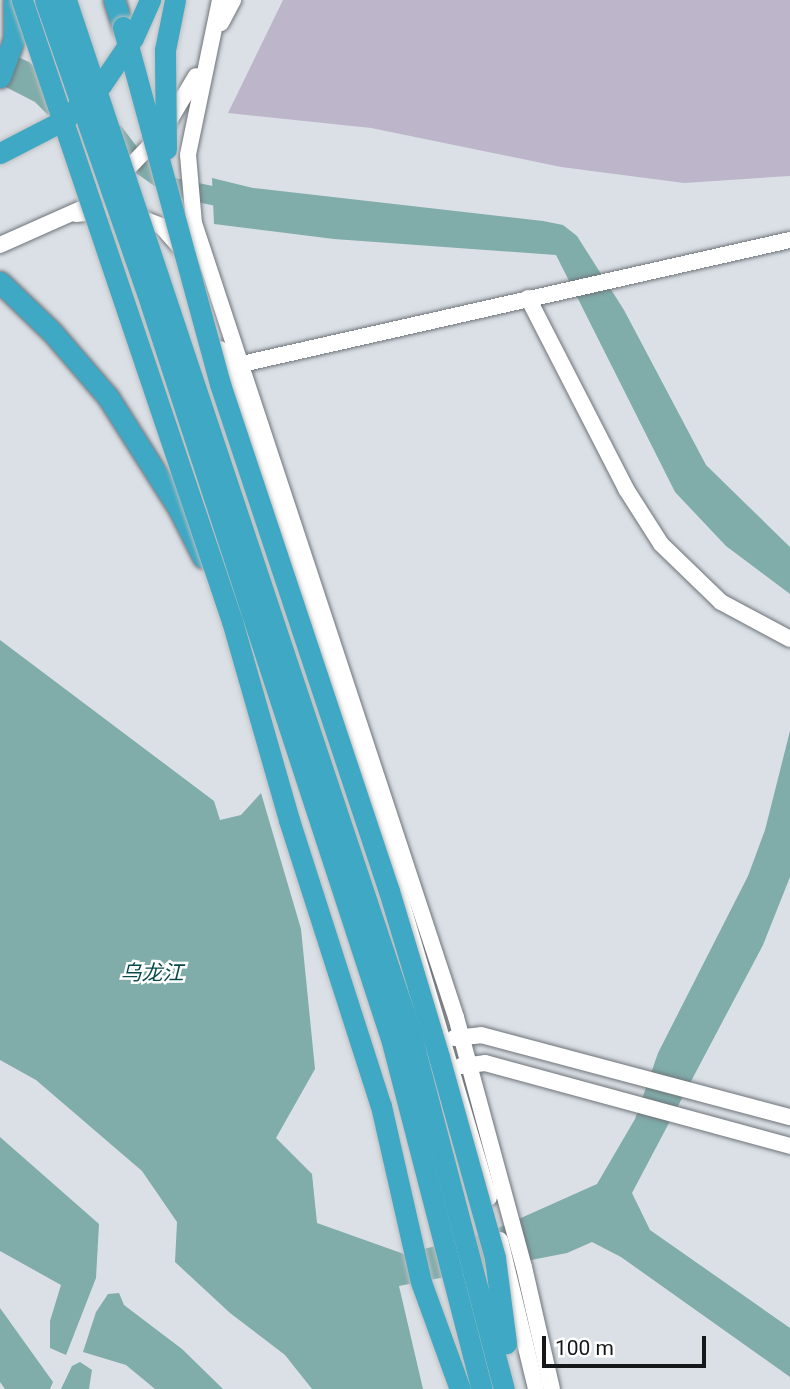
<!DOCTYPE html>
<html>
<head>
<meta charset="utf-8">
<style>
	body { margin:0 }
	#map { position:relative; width:790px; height:1389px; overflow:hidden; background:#dae0e6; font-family:Roboto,"Noto Sans SC",sans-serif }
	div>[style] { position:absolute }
	.green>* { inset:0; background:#bdb6cb }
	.water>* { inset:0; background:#80acaa }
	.river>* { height:19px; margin:-9.5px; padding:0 9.5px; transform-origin:9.5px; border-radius:9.5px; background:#80acaa }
	.roads { filter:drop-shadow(0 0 2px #6e7378) drop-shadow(0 0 2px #6e7378) }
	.secondary>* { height:16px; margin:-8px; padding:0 8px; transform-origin:8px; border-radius:8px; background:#fff }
	.highway>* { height:21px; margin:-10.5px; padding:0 10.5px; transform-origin:10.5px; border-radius:10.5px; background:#3ea8c5 }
	.bridges { filter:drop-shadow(0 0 2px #bdbebf) drop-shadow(0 0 2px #bdbebf) }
	.highway-bridge>* { height:21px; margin:-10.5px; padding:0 10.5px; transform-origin:10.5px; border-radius:10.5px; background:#3ea8c5 }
	span { translate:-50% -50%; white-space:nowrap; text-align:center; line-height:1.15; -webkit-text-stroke:5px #fff; paint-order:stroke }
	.water-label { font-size:21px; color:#064b49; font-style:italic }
	.scale { position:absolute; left:542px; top:1336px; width:164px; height:32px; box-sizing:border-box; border:4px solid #151719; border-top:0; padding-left:9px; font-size:21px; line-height:24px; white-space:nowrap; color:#151719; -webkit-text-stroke:5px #fff; paint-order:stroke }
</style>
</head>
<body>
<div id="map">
	<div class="green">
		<i style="clip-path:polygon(283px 0,790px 0,790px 176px,684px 183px,561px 167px,371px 128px,228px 113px)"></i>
	</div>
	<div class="water">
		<i style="clip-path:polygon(0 49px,29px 62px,76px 102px,121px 126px,141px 152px,106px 167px,85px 152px,35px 102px,0 84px)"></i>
		<i style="clip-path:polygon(212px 178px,253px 188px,543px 221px,563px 225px,577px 236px,624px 310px,706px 465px,790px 547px,790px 594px,726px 546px,675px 492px,556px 255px,334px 239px,214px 224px)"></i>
		<i style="clip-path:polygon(0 640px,214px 801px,220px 820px,241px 815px,261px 793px,301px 929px,315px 1069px,276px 1138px,312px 1174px,317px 1223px,404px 1254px,487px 1233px,597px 1184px,635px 1119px,658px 1053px,748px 876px,765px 830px,790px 731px,790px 877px,763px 945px,632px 1193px,650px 1230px,790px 1328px,790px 1377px,621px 1257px,592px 1242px,567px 1253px,399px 1286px,423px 1389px,312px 1389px,285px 1355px,230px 1313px,175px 1262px,177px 1222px,142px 1171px,36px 1080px,0 1060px)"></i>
		<i style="clip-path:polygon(0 1137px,99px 1224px,96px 1278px,66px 1355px,50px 1348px,50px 1321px,61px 1285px,0 1251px)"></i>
		<i style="clip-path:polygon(119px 1293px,124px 1305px,182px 1349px,223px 1389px,155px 1389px,126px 1365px,83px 1352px,96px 1312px,108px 1294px)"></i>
		<i style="clip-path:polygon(0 1308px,53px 1382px,50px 1389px,5px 1389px,0 1382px)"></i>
		<i style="clip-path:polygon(80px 1362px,92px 1370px,89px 1389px,61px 1389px,72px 1366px)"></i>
	</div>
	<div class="river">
		<i style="left:121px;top:151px;width:63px;rotate:34.7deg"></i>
		<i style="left:173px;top:187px;width:64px;rotate:11.7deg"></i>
	</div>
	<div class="roads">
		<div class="secondary">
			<i style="left:220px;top:0;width:158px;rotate:101.7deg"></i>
			<i style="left:188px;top:155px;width:68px;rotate:85deg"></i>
			<i style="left:194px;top:223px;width:836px;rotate:71.74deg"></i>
			<i style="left:456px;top:1017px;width:259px;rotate:74.8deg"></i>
			<i style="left:524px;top:1267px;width:125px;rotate:77.1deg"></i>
			<i style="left:221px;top:23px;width:26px;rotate:-62deg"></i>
			<i style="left:117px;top:180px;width:65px;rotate:-46.2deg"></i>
			<i style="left:162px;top:133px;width:66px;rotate:-59.2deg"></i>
			<i style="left:76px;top:214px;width:29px;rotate:-6deg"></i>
			<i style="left:130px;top:214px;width:33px;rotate:21deg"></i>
			<i style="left:161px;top:226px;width:28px;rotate:48deg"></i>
			<i style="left:0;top:245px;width:91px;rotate:-24deg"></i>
			<i style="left:528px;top:298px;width:215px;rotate:62.8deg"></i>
			<i style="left:626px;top:489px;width:65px;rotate:57.5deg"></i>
			<i style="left:661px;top:544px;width:83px;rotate:44deg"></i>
			<i style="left:721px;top:602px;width:78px;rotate:28.2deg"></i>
			<i style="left:220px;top:349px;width:492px;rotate:71.5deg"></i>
			<i style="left:376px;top:816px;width:398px;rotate:73.5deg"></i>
			<i style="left:233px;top:366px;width:571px;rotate:-12.75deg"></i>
			<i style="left:454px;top:1038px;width:27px;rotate:-6deg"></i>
			<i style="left:481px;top:1035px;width:320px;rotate:14.9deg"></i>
			<i style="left:461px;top:1066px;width:24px;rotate:-7deg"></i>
			<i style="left:485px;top:1063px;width:316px;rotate:15.2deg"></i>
			<i style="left:500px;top:1240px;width:153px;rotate:76.4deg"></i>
		</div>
		<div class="highway">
			<i style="left:114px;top:0;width:28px;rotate:72deg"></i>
			<i style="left:0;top:77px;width:40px;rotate:-69.8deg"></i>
			<i style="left:14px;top:39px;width:39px;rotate:-90deg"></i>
			<i style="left:0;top:282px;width:72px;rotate:43.9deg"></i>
			<i style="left:52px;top:332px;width:86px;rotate:49.3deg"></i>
			<i style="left:108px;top:397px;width:133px;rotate:57.6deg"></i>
			<i style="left:179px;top:509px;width:54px;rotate:63.4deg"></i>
		</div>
	</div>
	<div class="bridges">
		<div class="highway-bridge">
			<i style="left:22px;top:0;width:656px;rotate:71.32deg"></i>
			<i style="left:232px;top:621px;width:207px;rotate:74deg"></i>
			<i style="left:289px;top:820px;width:300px;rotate:72.2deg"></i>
			<i style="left:381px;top:1106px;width:180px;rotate:77.2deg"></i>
			<i style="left:421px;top:1282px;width:114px;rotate:70deg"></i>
			<i style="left:45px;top:0;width:323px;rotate:70.8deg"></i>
			<i style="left:151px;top:305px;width:775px;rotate:71.89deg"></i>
			<i style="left:392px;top:1042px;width:358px;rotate:75.5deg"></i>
			<i style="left:66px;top:0;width:1087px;rotate:71.55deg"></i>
			<i style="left:410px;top:1031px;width:370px;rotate:75.3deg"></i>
			<i style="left:123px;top:27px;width:370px;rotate:74.8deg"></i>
			<i style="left:220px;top:384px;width:534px;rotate:71.57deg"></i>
			<i style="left:389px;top:891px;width:173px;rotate:73.2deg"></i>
			<i style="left:439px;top:1057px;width:209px;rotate:74.4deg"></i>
			<i style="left:495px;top:1258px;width:86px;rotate:82.6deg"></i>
			<i style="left:166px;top:149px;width:99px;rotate:-90.6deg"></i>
			<i style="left:165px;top:50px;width:51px;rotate:-78.7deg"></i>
			<i style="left:0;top:153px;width:72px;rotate:-27.3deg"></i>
			<i style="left:64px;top:120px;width:51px;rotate:-43.4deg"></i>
			<i style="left:101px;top:85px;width:57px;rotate:-55.8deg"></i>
			<i style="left:133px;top:38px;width:42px;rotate:-65.9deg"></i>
		</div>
	</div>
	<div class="water-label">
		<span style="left:152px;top:973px">乌龙江</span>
	</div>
	<div class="scale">100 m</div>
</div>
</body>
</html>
